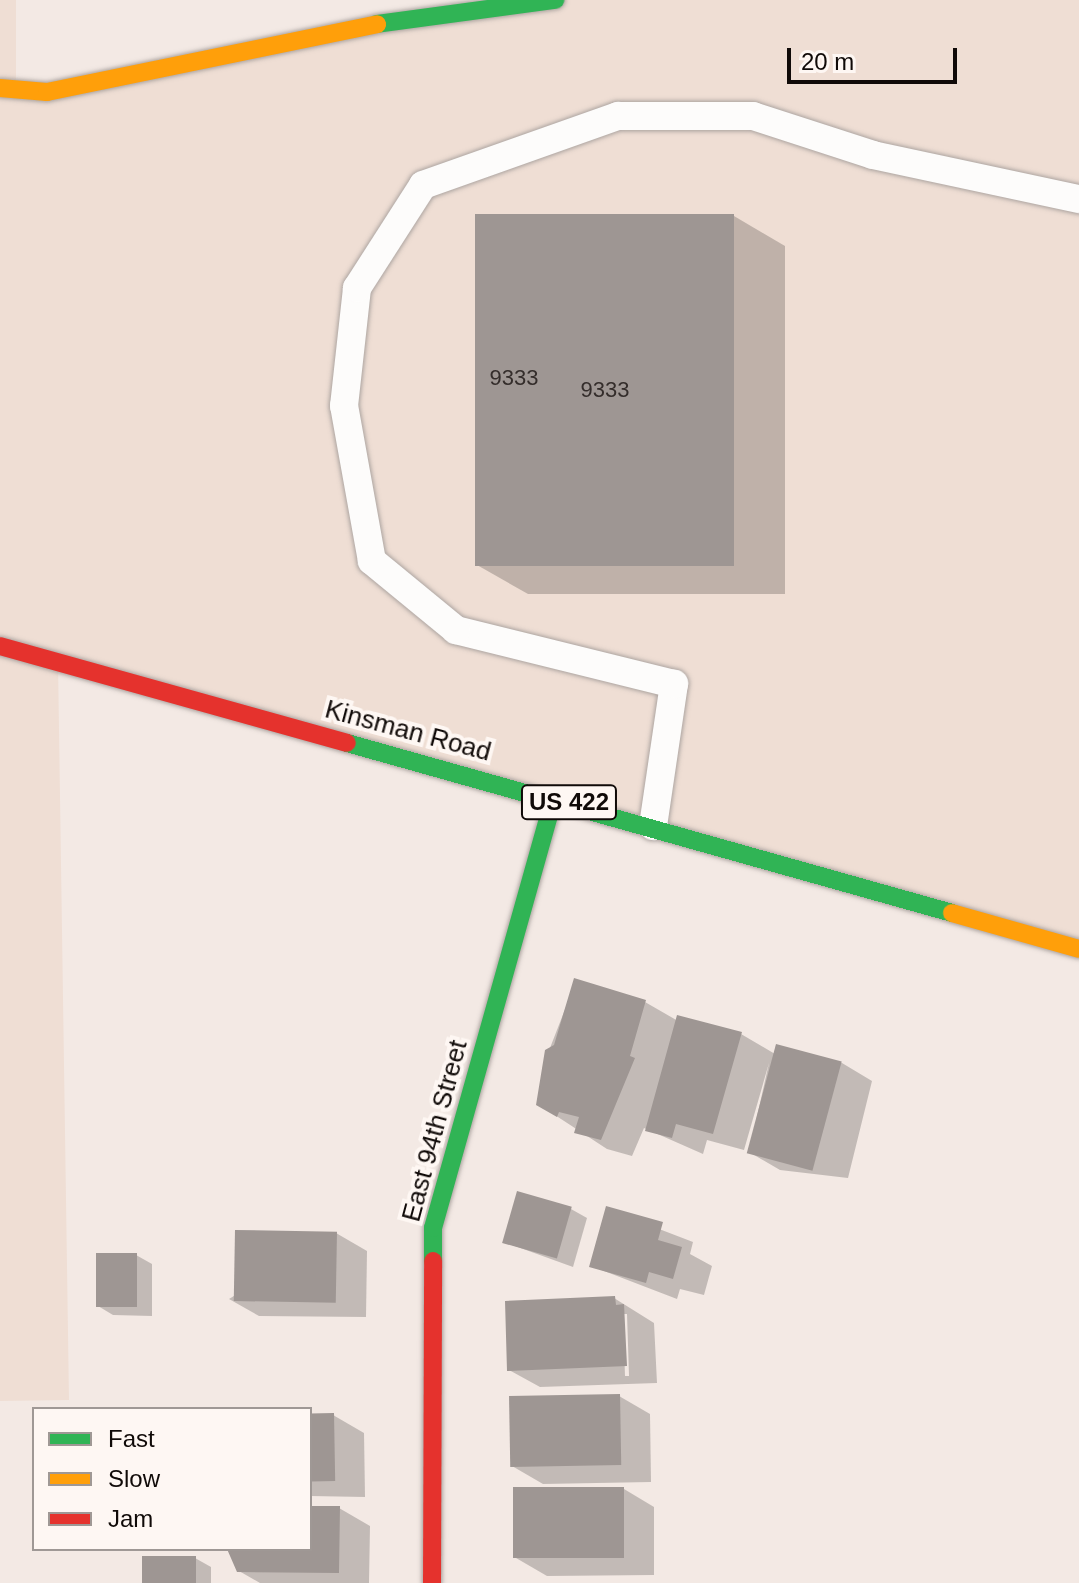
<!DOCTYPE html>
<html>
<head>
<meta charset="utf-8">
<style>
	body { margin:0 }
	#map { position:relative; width:1079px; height:1583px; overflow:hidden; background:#f3e9e4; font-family:Arial,sans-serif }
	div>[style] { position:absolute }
	.built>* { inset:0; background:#efded4 }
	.shadow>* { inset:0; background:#0003 }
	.building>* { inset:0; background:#9e9693; transform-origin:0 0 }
	.roads { filter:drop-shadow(0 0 2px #ada5a1) drop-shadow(0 0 2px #ada5a1) }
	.lane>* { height:28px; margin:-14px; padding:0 14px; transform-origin:14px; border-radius:14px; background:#fdfcfb }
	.fast>* { height:18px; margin:-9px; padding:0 9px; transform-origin:9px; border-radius:9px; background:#30b455 }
	.slow>* { height:18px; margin:-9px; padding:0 9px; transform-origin:9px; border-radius:9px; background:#ff9f0a }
	.jam>* { height:18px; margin:-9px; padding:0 9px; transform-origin:9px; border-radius:9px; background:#e5322d }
	span { translate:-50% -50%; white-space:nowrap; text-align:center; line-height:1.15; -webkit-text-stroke:8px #fef7f3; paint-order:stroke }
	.number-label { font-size:22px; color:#342d2b }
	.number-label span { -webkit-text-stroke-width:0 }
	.shield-label span { padding:2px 6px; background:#fef7f3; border:2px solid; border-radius:6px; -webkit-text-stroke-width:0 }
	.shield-label { font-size:24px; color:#100a08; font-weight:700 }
	.street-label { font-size:26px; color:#100a08 }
	.legend { position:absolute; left:32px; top:1407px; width:280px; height:144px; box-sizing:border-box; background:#fef7f3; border:2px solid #9f9895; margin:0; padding:10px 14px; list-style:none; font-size:24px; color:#100a08 }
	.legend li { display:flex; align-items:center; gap:16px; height:40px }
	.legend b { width:40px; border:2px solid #9f9895 }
	.scale { position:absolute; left:787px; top:48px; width:170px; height:36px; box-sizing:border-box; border:4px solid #100a08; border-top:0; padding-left:10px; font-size:24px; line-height:28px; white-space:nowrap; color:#100a08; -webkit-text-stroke:6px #fef7f3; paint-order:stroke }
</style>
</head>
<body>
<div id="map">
	<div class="built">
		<i style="clip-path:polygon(0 0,16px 0,16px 89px,555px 0,1079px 0,1079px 949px,58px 662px,69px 1400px,0 1401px)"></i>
	</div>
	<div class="shadow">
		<i style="clip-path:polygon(734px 216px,785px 246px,785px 594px,528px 594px,477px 565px)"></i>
		<i style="clip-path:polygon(576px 981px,645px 1002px,678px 1021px,741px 1034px,775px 1054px,777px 1046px,842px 1063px,872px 1081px,848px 1178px,780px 1170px,749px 1152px,769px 1063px,744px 1150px,707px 1140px,703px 1154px,644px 1128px,632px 1156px,607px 1149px,538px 1104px,543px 1066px)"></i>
		<i style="clip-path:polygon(571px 1209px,587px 1218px,573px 1267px,504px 1242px)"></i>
		<i style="clip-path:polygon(607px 1209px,693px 1242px,690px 1254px,712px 1266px,704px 1295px,680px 1289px,677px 1299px,591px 1266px)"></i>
		<i style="clip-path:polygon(336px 1233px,367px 1251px,366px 1317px,259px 1316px,229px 1299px)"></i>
		<i style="clip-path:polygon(136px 1255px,152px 1264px,152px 1316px,113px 1315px,98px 1306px)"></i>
		<i style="clip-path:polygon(evenodd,614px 1298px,654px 1323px,657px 1383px,540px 1387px,509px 1370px,614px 1298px,623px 1314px,627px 1314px,629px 1376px,625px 1376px,623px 1314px)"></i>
		<i style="clip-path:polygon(619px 1396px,650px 1414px,651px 1482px,543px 1484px,512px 1466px)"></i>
		<i style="clip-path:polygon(333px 1415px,364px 1433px,365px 1497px,310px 1496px,310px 1416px)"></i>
		<i style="clip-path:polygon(624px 1489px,654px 1507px,654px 1575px,547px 1576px,516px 1558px)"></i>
		<i style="clip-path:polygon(310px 1508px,339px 1508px,370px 1526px,369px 1583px,260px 1583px,239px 1571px,229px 1549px,310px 1549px)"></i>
		<i style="clip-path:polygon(195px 1558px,211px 1567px,211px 1583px,144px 1583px)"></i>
	</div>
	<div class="building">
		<i style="left:475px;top:214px;width:259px;height:352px"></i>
		<i style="clip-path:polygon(574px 978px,646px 1000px,630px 1056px,635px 1058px,601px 1140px,574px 1133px,579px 1117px,559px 1112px,557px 1117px,536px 1105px,545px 1050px,554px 1045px)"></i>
		<i style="clip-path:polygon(677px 1015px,742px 1032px,713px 1134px,676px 1124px,672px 1138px,645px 1131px)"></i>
		<i style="left:776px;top:1044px;width:68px;height:113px;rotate:15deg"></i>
		<i style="left:517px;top:1191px;width:57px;height:54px;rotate:16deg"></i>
		<i style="clip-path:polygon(606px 1206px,663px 1222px,658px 1240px,682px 1247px,673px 1279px,649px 1272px,646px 1283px,589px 1267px)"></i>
		<i style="left:235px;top:1230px;width:102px;height:71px;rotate:1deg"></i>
		<i style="left:96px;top:1253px;width:41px;height:54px"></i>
		<i style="clip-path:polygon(615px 1296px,616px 1305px,624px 1304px,627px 1366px,507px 1371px,505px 1301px)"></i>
		<i style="left:620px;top:1394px;width:71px;height:111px;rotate:89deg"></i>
		<i style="left:334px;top:1413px;width:68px;height:24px;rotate:89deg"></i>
		<i style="left:624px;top:1487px;width:71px;height:111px;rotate:90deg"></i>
		<i style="clip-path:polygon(310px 1506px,340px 1506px,339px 1573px,237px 1572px,227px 1549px,310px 1549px)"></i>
		<i style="left:142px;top:1556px;width:54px;height:27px"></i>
	</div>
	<div class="roads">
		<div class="lane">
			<i style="left:653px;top:826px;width:144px;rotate:-81.6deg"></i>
			<i style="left:674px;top:684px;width:225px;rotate:-166.1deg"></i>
			<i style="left:456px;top:630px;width:109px;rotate:-140.6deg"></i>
			<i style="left:372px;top:561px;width:158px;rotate:-100.2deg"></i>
			<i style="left:344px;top:406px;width:119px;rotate:-83.7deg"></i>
			<i style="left:357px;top:288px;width:122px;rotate:-57.3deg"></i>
			<i style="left:423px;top:185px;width:207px;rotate:-19.5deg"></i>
			<i style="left:618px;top:116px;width:135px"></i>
			<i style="left:753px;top:116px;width:126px;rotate:18deg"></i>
			<i style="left:873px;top:155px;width:211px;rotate:12.1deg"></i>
		</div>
		<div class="fast">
			<i style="left:377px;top:24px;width:180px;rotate:-7.7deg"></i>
			<i style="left:347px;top:743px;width:628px;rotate:15.69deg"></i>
			<i style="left:433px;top:1261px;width:33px;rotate:-90deg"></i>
			<i style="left:433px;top:1228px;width:447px;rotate:-74.3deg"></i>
		</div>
		<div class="slow">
			<i style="left:0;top:88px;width:47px;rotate:4.9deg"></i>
			<i style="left:47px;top:92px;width:337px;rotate:-11.6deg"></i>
			<i style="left:952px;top:913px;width:132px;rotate:15.8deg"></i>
		</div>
		<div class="jam">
			<i style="left:0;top:646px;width:360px;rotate:15.6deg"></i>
			<i style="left:432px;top:1583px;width:322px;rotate:-89.8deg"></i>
		</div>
	</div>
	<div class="number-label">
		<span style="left:514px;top:378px">9333</span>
		<span style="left:605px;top:390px">9333</span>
	</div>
	<div class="shield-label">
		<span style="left:569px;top:802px">US 422</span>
	</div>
	<div class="street-label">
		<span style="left:408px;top:731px;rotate:15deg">Kinsman Road</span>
		<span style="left:435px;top:1131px;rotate:-75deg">East 94th Street</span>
	</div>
	<ul class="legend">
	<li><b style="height:10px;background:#30b455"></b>Fast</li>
	<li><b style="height:10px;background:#ff9f0a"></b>Slow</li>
	<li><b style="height:10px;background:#e5322d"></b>Jam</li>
	</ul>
	<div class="scale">20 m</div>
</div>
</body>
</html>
